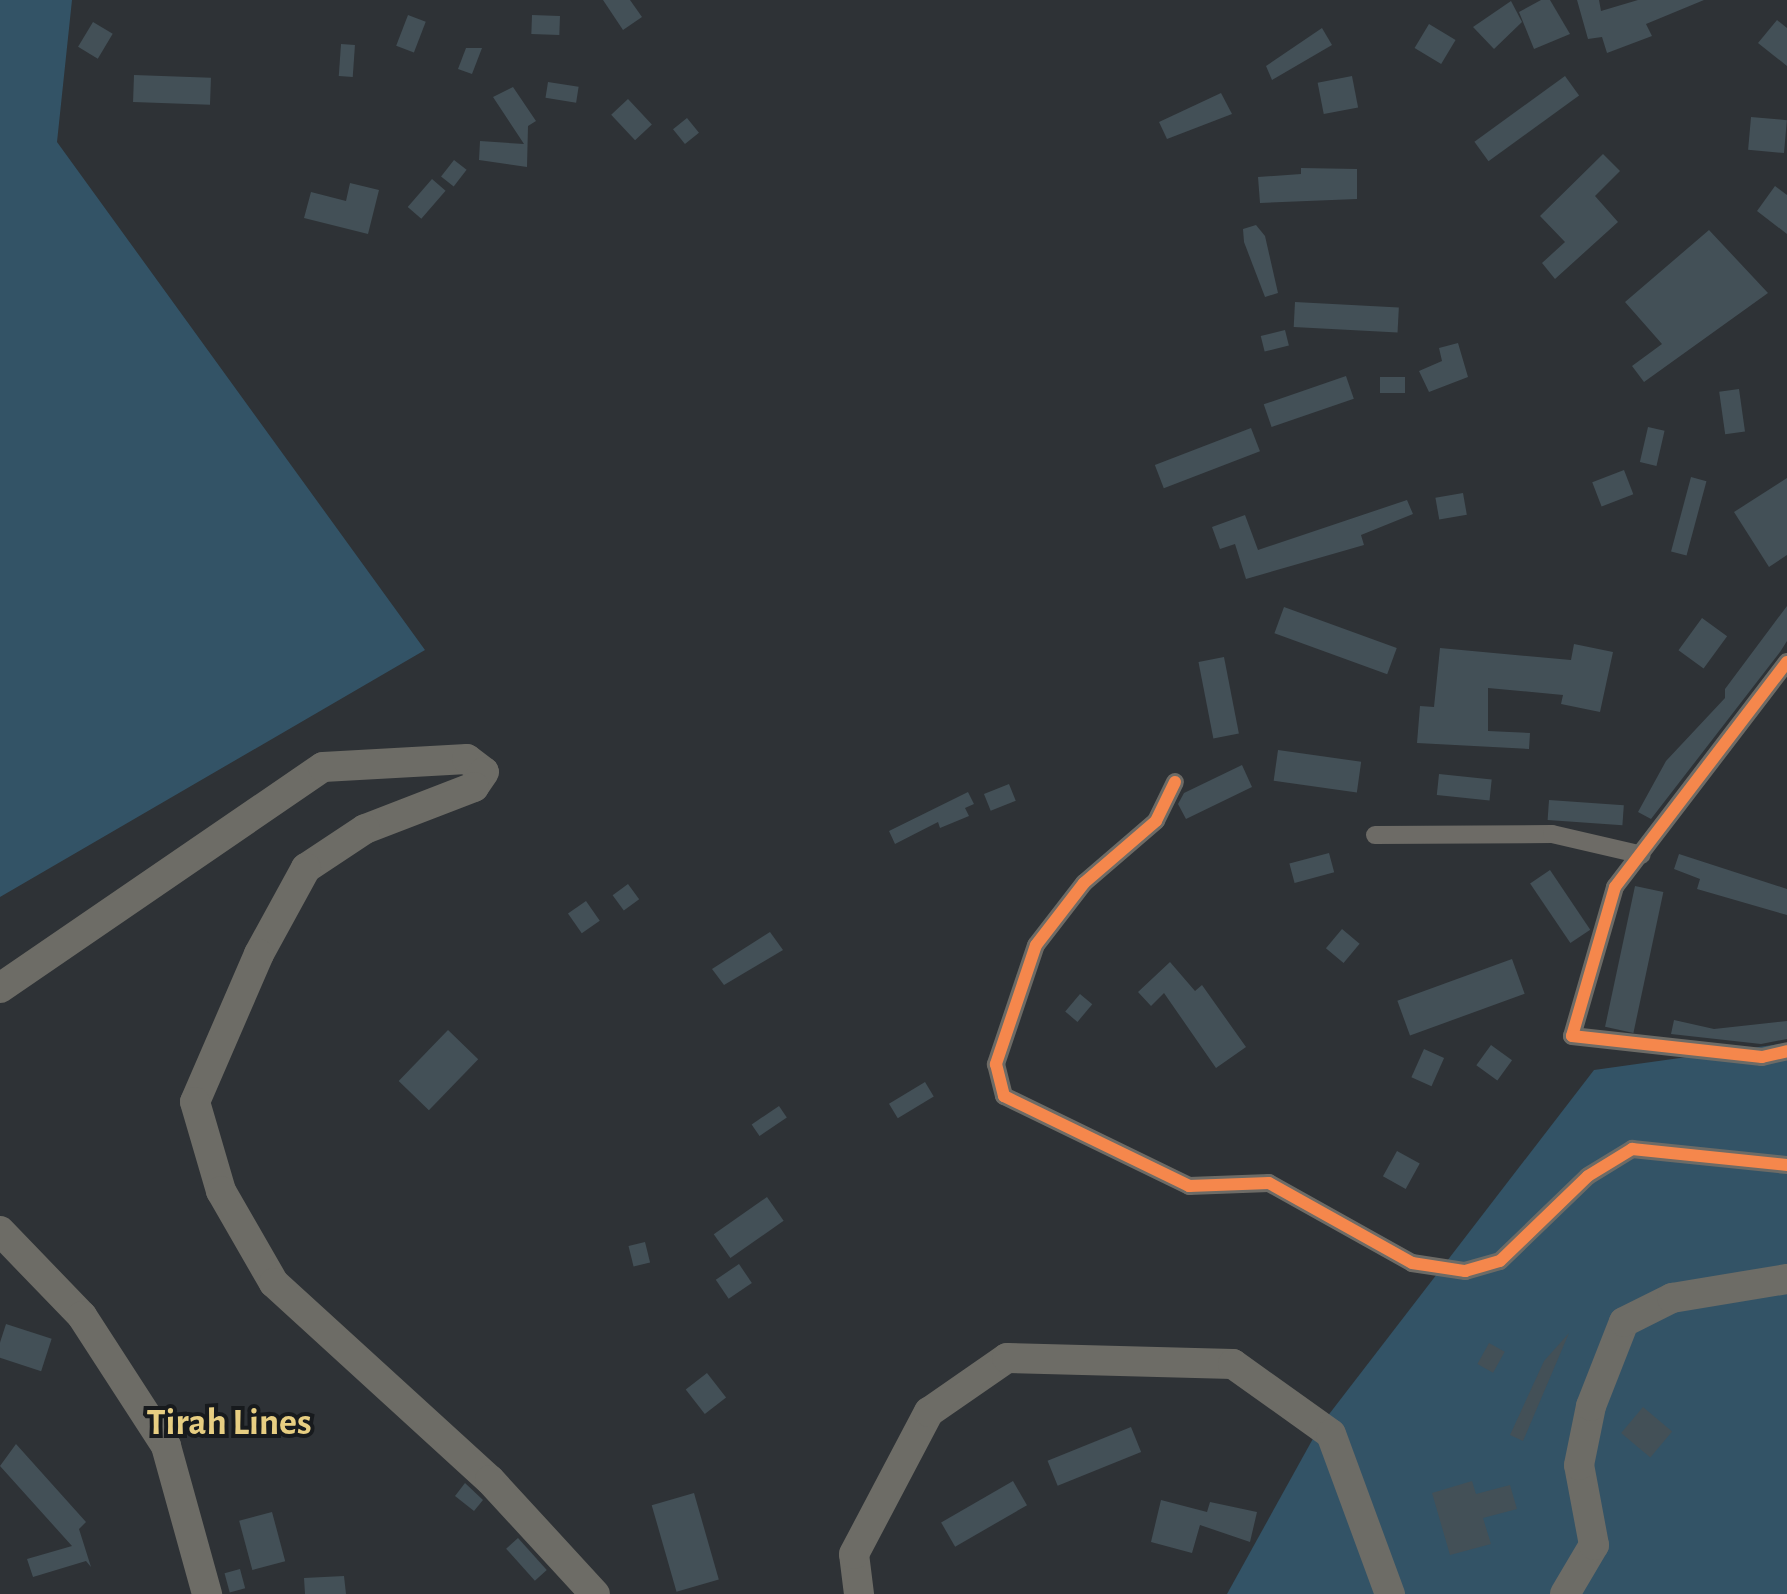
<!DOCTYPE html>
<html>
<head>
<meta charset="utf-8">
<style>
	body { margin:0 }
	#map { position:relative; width:1787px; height:1594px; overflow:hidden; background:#2e3236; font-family:"Alegreya Sans",sans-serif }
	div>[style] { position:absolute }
	.green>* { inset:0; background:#335366 }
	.building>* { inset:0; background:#435057; transform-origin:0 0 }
	.minor>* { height:18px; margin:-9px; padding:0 9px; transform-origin:9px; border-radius:9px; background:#6d6b66 }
	.primary>* { height:30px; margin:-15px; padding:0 15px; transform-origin:15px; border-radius:15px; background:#6d6c66 }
	.cycleway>* { height:12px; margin:-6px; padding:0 6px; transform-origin:6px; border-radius:6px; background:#f5874c }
	span { translate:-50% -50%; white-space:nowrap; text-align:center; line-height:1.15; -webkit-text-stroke:8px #171a1d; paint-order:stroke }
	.neighbourhood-label { font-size:38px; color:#e7ce82; font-weight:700 }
</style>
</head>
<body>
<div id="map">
	<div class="green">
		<i style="clip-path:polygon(0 0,72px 0,57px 142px,425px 650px,0 897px)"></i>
		<i style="clip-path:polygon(1787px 1043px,1787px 1594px,1227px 1594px,1320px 1426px,1594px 1070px)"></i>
	</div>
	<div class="building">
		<i style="clip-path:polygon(603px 0,630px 0,642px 17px,623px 30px)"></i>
		<i style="clip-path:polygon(1541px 0,1550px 0,1570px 34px,1534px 49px,1519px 12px)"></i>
		<i style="clip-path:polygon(1577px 0,1599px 0,1601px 11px,1638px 0,1704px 0,1646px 24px,1652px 36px,1607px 53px,1602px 37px,1588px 39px)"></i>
		<i style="clip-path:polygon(1511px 1px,1522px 22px,1494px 49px,1473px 27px)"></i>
		<i style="left:408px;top:15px;width:19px;height:33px;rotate:21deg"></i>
		<i style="left:532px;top:15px;width:28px;height:19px;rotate:2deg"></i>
		<i style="clip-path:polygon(1777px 20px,1787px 28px,1787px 66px,1758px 43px)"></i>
		<i style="left:93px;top:22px;width:23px;height:29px;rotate:31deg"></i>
		<i style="left:1429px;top:24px;width:31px;height:28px;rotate:31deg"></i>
		<i style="clip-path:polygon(1322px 28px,1332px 45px,1272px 80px,1266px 66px)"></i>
		<i style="left:341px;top:44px;width:14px;height:32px;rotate:4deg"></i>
		<i style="clip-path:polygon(466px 48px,482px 48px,472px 74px,458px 69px)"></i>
		<i style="left:134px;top:75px;width:77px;height:27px;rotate:2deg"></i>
		<i style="left:1352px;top:76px;width:32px;height:35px;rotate:79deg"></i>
		<i style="left:1565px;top:76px;width:24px;height:112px;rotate:54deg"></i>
		<i style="left:548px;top:82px;width:31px;height:16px;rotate:9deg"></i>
		<i style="clip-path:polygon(513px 87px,536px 121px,528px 126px,527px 167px,479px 160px,480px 141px,524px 144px,493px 97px)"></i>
		<i style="clip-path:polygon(1221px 93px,1232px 114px,1167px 139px,1159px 122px)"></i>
		<i style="left:628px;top:99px;width:35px;height:23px;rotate:47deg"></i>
		<i style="left:1751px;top:117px;width:36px;height:33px;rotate:5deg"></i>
		<i style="left:687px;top:118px;width:19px;height:18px;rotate:51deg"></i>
		<i style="clip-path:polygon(1603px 154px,1620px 171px,1595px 196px,1618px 222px,1555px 279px,1542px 263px,1565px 242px,1540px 216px)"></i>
		<i style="left:454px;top:160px;width:16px;height:21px;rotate:38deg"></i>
		<i style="clip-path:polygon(1301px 168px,1357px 169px,1357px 199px,1260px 203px,1258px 177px,1301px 174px)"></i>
		<i style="left:432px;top:179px;width:18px;height:37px;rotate:41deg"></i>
		<i style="clip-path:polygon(350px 183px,379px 190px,368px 234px,304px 218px,311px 192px,346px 201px)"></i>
		<i style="clip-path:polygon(1775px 186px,1787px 195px,1787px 234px,1757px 211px)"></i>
		<i style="clip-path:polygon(1256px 225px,1265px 236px,1278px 293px,1265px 297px,1244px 242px,1243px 229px)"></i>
		<i style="clip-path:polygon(1709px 230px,1768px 293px,1644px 382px,1632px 366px,1662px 344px,1625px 302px)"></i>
		<i style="left:1295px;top:302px;width:104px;height:25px;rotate:3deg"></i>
		<i style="left:1285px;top:330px;width:16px;height:25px;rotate:76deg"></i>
		<i style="clip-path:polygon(1458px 343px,1468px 377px,1429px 392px,1419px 371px,1442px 361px,1439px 348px)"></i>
		<i style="left:1346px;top:376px;width:24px;height:87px;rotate:71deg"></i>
		<i style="left:1380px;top:377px;width:25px;height:16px"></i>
		<i style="left:1739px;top:389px;width:43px;height:20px;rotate:82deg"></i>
		<i style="left:1648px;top:427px;width:17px;height:36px;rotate:13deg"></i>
		<i style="left:1251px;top:428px;width:25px;height:103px;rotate:69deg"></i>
		<i style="left:1624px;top:470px;width:26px;height:34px;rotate:69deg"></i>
		<i style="left:1691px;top:477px;width:16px;height:77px;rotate:15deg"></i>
		<i style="clip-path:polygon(1787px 478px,1787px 555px,1769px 567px,1734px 512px)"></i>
		<i style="left:1463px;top:493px;width:22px;height:28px;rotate:80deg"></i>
		<i style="clip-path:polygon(1407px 500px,1413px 514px,1361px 535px,1364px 545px,1246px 579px,1235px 544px,1220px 549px,1212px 527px,1245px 515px,1258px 550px)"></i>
		<i style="clip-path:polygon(1787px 606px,1787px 641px,1780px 652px,1651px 819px,1638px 812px,1666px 761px,1725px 698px,1725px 689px)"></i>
		<i style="left:1284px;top:607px;width:120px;height:28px;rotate:20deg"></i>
		<i style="left:1702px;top:618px;width:31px;height:40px;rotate:36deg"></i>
		<i style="clip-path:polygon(1574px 644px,1613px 652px,1600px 712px,1561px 704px,1563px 695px,1488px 688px,1488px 731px,1530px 733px,1529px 749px,1417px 743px,1420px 706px,1434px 707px,1440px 648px,1571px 660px)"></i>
		<i style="left:1224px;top:657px;width:78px;height:26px;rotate:79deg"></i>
		<i style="left:1278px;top:750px;width:84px;height:31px;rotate:8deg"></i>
		<i style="clip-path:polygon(1242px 765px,1252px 787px,1186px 819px,1178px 804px,1184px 793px)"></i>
		<i style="left:1439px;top:774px;width:53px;height:21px;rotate:6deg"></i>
		<i style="left:1009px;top:784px;width:18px;height:27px;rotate:68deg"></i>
		<i style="clip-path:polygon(968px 792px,974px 804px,965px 808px,969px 816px,940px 828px,938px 822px,895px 844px,889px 831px)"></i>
		<i style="left:1549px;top:800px;width:75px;height:20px;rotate:4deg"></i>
		<i style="left:1329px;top:853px;width:20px;height:41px;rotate:75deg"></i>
		<i style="clip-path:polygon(1679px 854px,1787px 889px,1787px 915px,1697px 889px,1700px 879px,1674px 869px)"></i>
		<i style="left:1550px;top:870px;width:72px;height:24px;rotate:56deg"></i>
		<i style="left:628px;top:884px;width:19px;height:19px;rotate:54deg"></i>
		<i style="left:1635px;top:886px;width:29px;height:144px;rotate:12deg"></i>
		<i style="left:586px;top:901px;width:24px;height:22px;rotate:55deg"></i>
		<i style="left:1342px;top:929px;width:23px;height:25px;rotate:40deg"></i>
		<i style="clip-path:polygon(770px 932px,783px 950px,724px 985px,712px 969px)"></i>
		<i style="left:1512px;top:959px;width:37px;height:122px;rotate:70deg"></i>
		<i style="clip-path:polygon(1170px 962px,1195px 991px,1202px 985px,1246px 1047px,1216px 1068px,1164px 993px,1151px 1006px,1138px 992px)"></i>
		<i style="left:1080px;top:994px;width:16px;height:23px;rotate:40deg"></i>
		<i style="clip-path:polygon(1674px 1020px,1714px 1029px,1787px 1021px,1787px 1039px,1761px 1044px,1671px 1034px)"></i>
		<i style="left:448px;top:1030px;width:42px;height:71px;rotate:44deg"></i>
		<i style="left:1491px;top:1045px;width:26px;height:25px;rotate:36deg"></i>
		<i style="left:1424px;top:1049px;width:22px;height:31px;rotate:24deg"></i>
		<i style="left:925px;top:1082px;width:17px;height:42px;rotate:59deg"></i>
		<i style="left:779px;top:1106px;width:14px;height:33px;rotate:56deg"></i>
		<i style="left:1397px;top:1151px;width:26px;height:29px;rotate:29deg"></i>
		<i style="left:767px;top:1197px;width:29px;height:65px;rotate:55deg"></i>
		<i style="left:645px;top:1242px;width:21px;height:17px;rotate:76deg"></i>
		<i style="left:739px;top:1264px;width:23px;height:28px;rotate:56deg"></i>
		<i style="left:6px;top:1324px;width:48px;height:34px;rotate:18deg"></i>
		<i style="clip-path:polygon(1569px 1333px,1523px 1441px,1510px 1435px,1544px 1361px)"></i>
		<i style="left:1489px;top:1343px;width:18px;height:24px;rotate:29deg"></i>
		<i style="left:707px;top:1373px;width:31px;height:27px;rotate:52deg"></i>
		<i style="left:1643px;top:1407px;width:38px;height:34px;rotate:40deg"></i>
		<i style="left:1131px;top:1427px;width:27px;height:90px;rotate:68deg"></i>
		<i style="clip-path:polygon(16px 1444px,86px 1522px,79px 1529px,91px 1567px,86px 1561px,33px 1577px,27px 1559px,72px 1546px,0 1466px)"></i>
		<i style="left:1013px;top:1481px;width:28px;height:83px;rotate:60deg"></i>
		<i style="clip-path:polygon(1472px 1481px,1476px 1494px,1510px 1485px,1517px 1509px,1483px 1518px,1491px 1544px,1450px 1555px,1432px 1493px)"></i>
		<i style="clip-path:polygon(465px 1483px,483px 1500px,474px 1511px,455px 1496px)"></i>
		<i style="left:694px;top:1493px;width:90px;height:44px;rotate:74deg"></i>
		<i style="clip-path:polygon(1161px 1500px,1207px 1512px,1210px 1502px,1257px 1512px,1250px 1542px,1200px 1525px,1192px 1553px,1151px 1542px)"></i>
		<i style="left:272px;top:1512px;width:51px;height:34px;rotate:75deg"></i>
		<i style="left:518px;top:1538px;width:43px;height:16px;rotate:48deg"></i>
		<i style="left:240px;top:1569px;width:20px;height:16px;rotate:75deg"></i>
		<i style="clip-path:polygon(344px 1576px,346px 1594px,305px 1594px,304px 1578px)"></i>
	</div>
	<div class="minor">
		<i style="left:1787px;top:662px;width:283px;rotate:127.4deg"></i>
		<i style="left:1615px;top:887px;width:155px;rotate:106.1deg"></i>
		<i style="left:1572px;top:1036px;width:191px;rotate:6.3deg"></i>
		<i style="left:1762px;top:1057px;width:26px;rotate:-13deg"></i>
		<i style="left:1175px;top:782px;width:43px;rotate:116deg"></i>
		<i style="left:1156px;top:821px;width:95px;rotate:139.3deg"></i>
		<i style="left:1084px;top:883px;width:78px;rotate:127.7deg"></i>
		<i style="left:1036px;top:945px;width:126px;rotate:108.6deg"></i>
		<i style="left:996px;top:1064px;width:33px;rotate:76deg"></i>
		<i style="left:1004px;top:1096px;width:206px;rotate:25.9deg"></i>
		<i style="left:1189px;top:1186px;width:80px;rotate:-2.1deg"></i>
		<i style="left:1269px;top:1183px;width:164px;rotate:29.2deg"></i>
		<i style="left:1412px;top:1263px;width:54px;rotate:8.6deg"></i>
		<i style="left:1465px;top:1271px;width:36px;rotate:-16deg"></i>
		<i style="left:1500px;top:1261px;width:122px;rotate:-44deg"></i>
		<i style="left:1588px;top:1176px;width:52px;rotate:-31.5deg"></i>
		<i style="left:1632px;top:1149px;width:156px;rotate:5.9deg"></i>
		<i style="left:1375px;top:835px;width:177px;rotate:-0.3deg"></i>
		<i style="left:1552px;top:834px;width:92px;rotate:13.1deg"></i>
	</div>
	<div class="primary">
		<i style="left:0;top:988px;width:391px;rotate:-34.4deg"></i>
		<i style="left:323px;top:767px;width:144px;rotate:-3.2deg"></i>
		<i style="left:467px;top:759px;width:21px;rotate:37deg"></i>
		<i style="left:484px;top:772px;width:18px;rotate:124deg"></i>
		<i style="left:474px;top:787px;width:117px;rotate:158.9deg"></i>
		<i style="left:365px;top:829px;width:71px;rotate:146.5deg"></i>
		<i style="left:306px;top:868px;width:98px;rotate:118.7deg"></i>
		<i style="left:259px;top:954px;width:161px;rotate:113.4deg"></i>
		<i style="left:195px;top:1102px;width:93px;rotate:73.7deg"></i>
		<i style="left:221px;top:1191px;width:106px;rotate:60.1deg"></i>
		<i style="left:274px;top:1283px;width:292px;rotate:42.4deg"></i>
		<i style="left:490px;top:1480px;width:155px;rotate:47.4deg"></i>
		<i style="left:0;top:1231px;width:118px;rotate:46deg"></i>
		<i style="left:82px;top:1316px;width:155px;rotate:57.1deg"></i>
		<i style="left:166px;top:1446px;width:154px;rotate:74.5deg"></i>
		<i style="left:859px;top:1594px;width:40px;rotate:-97.1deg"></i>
		<i style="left:854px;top:1554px;width:161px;rotate:-62.2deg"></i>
		<i style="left:929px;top:1412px;width:95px;rotate:-34.7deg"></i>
		<i style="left:1007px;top:1358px;width:226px;rotate:1.5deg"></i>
		<i style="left:1233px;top:1364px;width:120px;rotate:35.5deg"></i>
		<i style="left:1331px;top:1434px;width:171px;rotate:69.8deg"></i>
		<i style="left:1565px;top:1594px;width:57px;rotate:-59.4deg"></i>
		<i style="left:1594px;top:1545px;width:81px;rotate:-100.6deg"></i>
		<i style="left:1579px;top:1465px;width:60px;rotate:-78.5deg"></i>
		<i style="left:1591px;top:1406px;width:90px;rotate:-68.6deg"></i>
		<i style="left:1624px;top:1322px;width:54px;rotate:-26.6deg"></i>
		<i style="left:1672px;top:1298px;width:117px;rotate:-9.4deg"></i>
	</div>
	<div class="cycleway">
		<i style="left:1787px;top:662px;width:283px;rotate:127.4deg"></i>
		<i style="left:1615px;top:887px;width:155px;rotate:106.1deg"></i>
		<i style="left:1572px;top:1036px;width:191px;rotate:6.3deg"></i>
		<i style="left:1762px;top:1057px;width:26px;rotate:-13deg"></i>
		<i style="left:1175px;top:782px;width:43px;rotate:116deg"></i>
		<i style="left:1156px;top:821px;width:95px;rotate:139.3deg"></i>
		<i style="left:1084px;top:883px;width:78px;rotate:127.7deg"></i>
		<i style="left:1036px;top:945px;width:126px;rotate:108.6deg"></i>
		<i style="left:996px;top:1064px;width:33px;rotate:76deg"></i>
		<i style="left:1004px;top:1096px;width:206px;rotate:25.9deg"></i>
		<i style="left:1189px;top:1186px;width:80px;rotate:-2.1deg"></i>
		<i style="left:1269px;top:1183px;width:164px;rotate:29.2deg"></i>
		<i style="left:1412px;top:1263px;width:54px;rotate:8.6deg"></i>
		<i style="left:1465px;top:1271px;width:36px;rotate:-16deg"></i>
		<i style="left:1500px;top:1261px;width:122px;rotate:-44deg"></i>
		<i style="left:1588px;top:1176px;width:52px;rotate:-31.5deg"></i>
		<i style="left:1632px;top:1149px;width:156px;rotate:5.9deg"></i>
	</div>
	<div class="neighbourhood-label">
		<span style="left:229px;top:1424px">Tirah Lines</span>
	</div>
</div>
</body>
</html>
